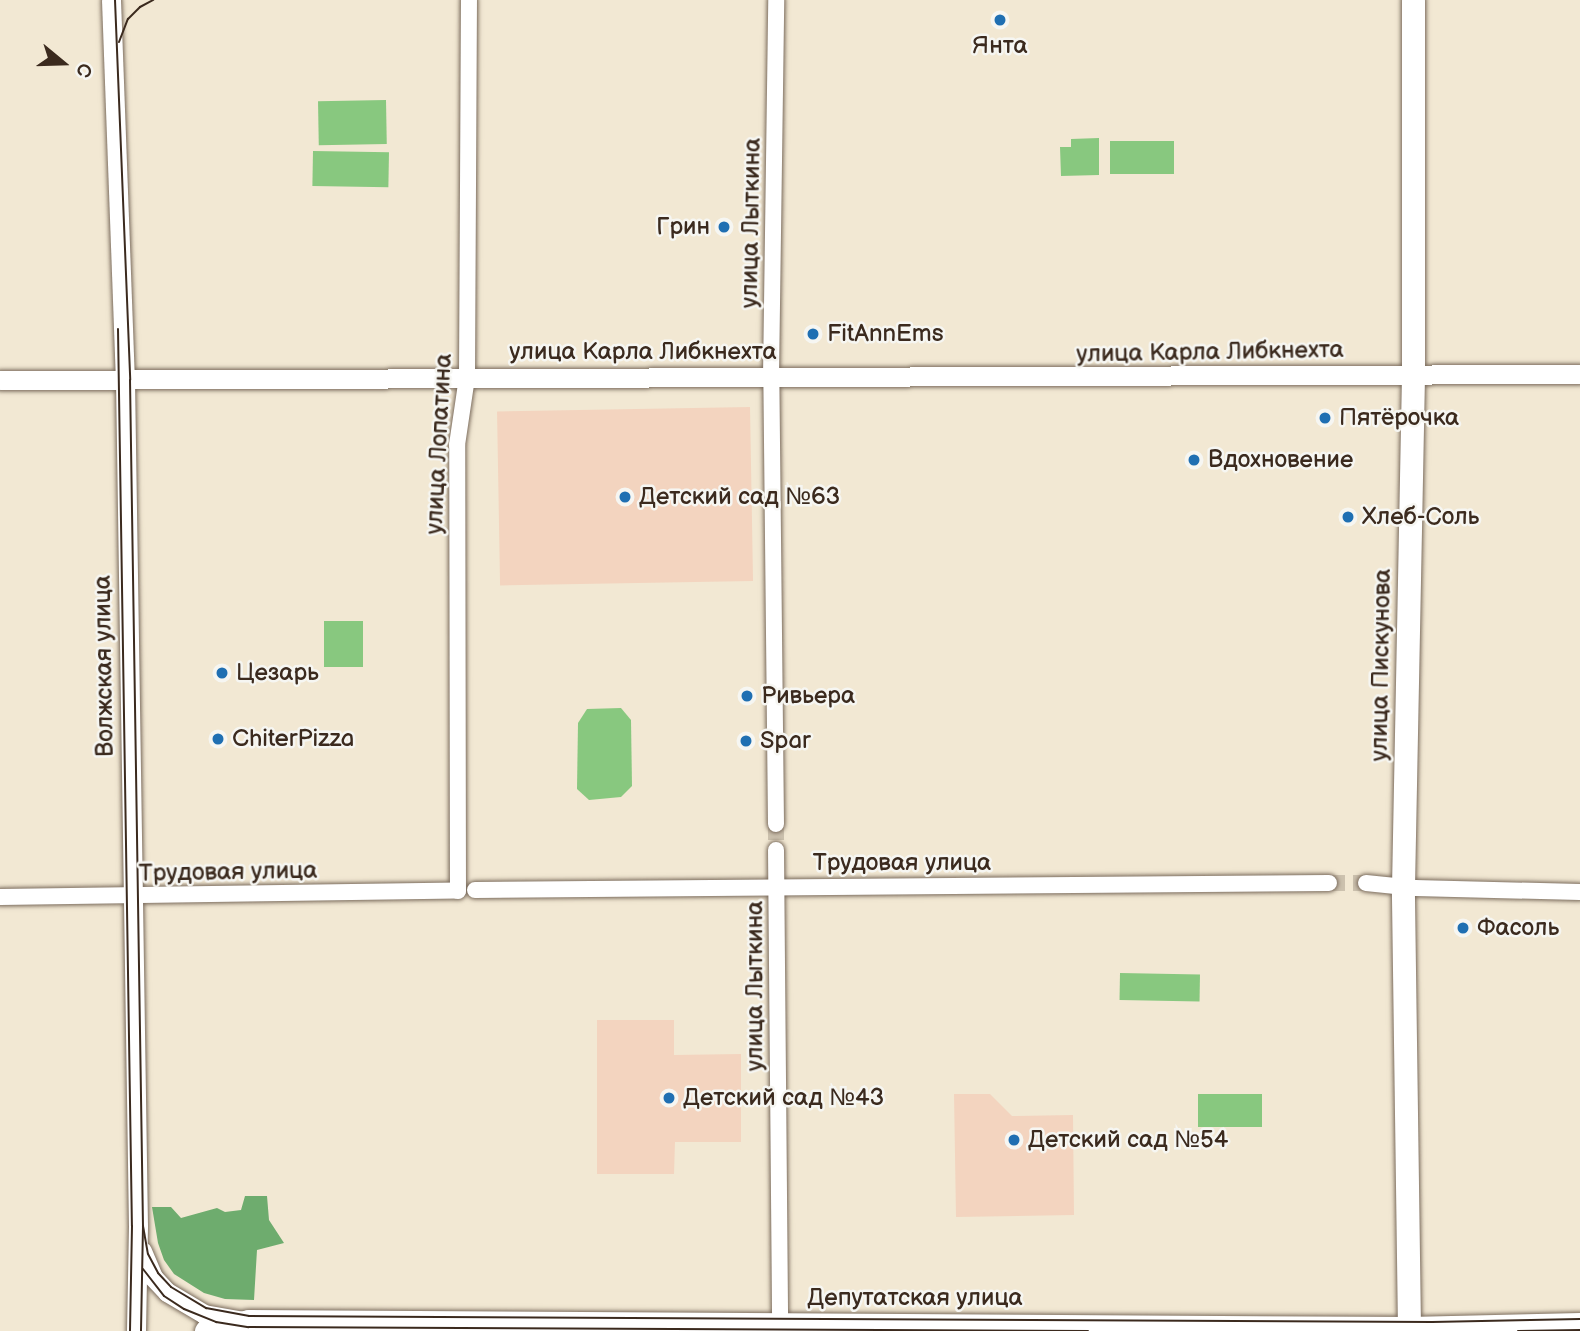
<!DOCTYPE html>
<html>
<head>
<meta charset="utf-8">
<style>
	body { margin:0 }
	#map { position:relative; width:1580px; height:1331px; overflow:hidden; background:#f2e8d3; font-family:"Balsamiq Sans",sans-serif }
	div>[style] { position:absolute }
	.built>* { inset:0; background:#f3d4bf; transform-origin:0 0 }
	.green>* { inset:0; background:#88c87f; transform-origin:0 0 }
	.forest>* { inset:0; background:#6eac6e }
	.minor-tunnel>* { height:16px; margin-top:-8px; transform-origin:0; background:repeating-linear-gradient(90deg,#cdc2af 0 16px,transparent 0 24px) }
	.roads { filter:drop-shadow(0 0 2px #7b6c5d) drop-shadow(0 0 2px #7b6c5d) }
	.minor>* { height:16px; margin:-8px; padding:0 8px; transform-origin:8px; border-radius:8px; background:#fff }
	.tertiary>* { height:19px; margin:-9.5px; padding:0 9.5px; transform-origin:9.5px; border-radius:9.5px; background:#fff }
	.secondary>* { height:23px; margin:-11.5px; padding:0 11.5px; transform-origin:11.5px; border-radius:11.5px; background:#fff }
	.tram>* { height:2px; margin:-1px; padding:0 1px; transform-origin:1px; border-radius:1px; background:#3b2a1e }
	.dots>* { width:19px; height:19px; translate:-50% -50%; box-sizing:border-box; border:4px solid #f6f6f2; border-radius:50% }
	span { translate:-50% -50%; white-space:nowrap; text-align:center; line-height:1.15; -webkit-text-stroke:5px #f6f6f2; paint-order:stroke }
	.poi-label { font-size:24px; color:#3b2a1e }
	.right { translate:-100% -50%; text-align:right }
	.left { translate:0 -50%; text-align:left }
	.street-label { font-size:24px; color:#3b2a1e }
	.north { position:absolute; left:28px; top:28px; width:70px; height:70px; -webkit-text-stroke:5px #f6f6f2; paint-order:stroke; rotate:109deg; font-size:19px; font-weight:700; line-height:28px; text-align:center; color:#3b2a1e }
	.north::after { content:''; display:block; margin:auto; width:24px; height:32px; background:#3b2a1e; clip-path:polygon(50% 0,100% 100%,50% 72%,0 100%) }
</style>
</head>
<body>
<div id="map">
	<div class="built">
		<i style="left:750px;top:407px;width:174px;height:253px;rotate:89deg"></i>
		<i style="clip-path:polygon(597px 1020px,674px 1020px,674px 1055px,741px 1054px,741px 1142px,675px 1142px,674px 1174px,597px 1174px)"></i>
		<i style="clip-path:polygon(954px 1094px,990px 1094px,1012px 1116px,1073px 1115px,1074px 1215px,956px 1217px)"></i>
	</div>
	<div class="green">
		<i style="left:386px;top:100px;width:44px;height:68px;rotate:89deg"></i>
		<i style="clip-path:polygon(1099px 138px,1099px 175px,1061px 176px,1060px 147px,1071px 147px,1071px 139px)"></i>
		<i style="left:1110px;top:141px;width:64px;height:33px"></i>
		<i style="left:313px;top:151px;width:76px;height:35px;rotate:1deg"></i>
		<i style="left:324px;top:621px;width:39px;height:46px"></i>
		<i style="clip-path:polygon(621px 708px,631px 720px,632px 786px,621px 797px,589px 800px,577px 789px,578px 723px,587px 709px)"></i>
		<i style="left:1120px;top:973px;width:80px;height:27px;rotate:1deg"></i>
		<i style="left:1198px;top:1094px;width:64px;height:33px"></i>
	</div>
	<div class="forest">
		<i style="clip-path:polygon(245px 1196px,267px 1196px,269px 1220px,284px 1243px,257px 1250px,254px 1300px,225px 1299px,204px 1293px,174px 1274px,164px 1260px,158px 1243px,152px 1207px,171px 1207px,181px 1218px,217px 1208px,225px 1212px,241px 1210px)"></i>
	</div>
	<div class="minor-tunnel">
		<i style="left:776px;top:824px;width:26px;rotate:90deg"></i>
		<i style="left:1329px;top:883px;width:37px"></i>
	</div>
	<div class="roads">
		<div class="minor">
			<i style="left:776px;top:824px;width:448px;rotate:-90.6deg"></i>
			<i style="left:771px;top:376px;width:376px;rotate:-89.2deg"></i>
			<i style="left:776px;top:850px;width:481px;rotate:89.5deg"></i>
			<i style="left:1366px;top:883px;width:49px;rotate:5.8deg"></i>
			<i style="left:1415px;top:888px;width:165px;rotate:1.4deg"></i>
			<i style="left:475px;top:890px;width:854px;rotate:-0.47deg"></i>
			<i style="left:0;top:897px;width:458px;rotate:-0.8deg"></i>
			<i style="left:458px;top:891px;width:446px;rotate:-90.1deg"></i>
			<i style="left:457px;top:445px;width:69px;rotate:-81.6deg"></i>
			<i style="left:467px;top:377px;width:377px;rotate:-89.7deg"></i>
		</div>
		<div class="tertiary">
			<i style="left:111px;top:0;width:380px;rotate:87.9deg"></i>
			<i style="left:125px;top:380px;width:846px;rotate:89.12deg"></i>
			<i style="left:138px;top:1226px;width:105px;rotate:91.1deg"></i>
			<i style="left:0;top:380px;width:1580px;rotate:-0.22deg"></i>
			<i style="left:142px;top:1251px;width:28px;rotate:67deg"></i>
			<i style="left:153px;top:1277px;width:21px;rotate:47deg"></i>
			<i style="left:167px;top:1292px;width:43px;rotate:30.7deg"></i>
			<i style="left:204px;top:1314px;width:39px;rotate:10deg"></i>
		</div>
		<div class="secondary">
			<i style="left:1409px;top:1328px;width:441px;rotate:-90.8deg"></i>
			<i style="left:1403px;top:887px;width:513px;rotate:-88.88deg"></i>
			<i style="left:1413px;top:374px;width:374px;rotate:-90deg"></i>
			<i style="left:206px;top:1331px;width:44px;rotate:-13.1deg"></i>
			<i style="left:249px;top:1321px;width:1160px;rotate:0.35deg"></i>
			<i style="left:1409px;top:1328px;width:171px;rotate:-1.3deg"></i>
		</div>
	</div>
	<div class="tram">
		<i style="left:115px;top:0;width:380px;rotate:87.7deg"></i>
		<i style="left:130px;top:380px;width:846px;rotate:89.12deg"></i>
		<i style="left:143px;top:1226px;width:105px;rotate:91.1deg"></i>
		<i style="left:119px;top:42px;width:25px;rotate:-69deg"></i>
		<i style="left:128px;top:19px;width:17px;rotate:-45deg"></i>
		<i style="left:140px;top:7px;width:15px;rotate:-28deg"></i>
		<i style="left:118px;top:329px;width:897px;rotate:89.11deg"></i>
		<i style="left:132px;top:1226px;width:105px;rotate:91.1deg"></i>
		<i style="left:143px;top:1226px;width:28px;rotate:80deg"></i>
		<i style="left:148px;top:1254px;width:21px;rotate:62deg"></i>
		<i style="left:158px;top:1273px;width:19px;rotate:47deg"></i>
		<i style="left:171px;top:1287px;width:41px;rotate:31deg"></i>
		<i style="left:206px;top:1308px;width:44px;rotate:10.5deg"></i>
		<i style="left:249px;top:1316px;width:1183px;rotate:0.29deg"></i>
		<i style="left:1432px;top:1322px;width:148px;rotate:-1.2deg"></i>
		<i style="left:143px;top:1269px;width:34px;rotate:52deg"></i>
		<i style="left:164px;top:1296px;width:24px;rotate:33deg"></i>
		<i style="left:184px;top:1309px;width:35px;rotate:22deg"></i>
		<i style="left:216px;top:1322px;width:33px;rotate:9deg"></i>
		<i style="left:249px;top:1327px;width:839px;rotate:0.27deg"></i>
		<i style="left:1518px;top:1331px;width:62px;rotate:-0.9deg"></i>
	</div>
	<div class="dots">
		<i style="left:1000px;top:20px;background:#1f6fb2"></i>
		<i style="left:724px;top:227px;background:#1f6fb2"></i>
		<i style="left:813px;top:334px;background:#1f6fb2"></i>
		<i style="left:1325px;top:418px;background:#1f6fb2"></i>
		<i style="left:1194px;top:460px;background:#1f6fb2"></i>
		<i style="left:625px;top:497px;background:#1f6fb2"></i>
		<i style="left:1348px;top:517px;background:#1f6fb2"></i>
		<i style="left:222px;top:673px;background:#1f6fb2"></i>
		<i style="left:747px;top:696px;background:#1f6fb2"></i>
		<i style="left:218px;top:739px;background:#1f6fb2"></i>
		<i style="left:746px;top:741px;background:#1f6fb2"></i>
		<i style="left:1463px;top:928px;background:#1f6fb2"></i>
		<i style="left:669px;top:1098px;background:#1f6fb2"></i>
		<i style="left:1014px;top:1140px;background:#1f6fb2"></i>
	</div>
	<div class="poi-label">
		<span style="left:1000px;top:46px">Янта</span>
		<span class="right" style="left:710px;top:227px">Грин</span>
		<span class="left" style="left:827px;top:334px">FitAnnEms</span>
		<span class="left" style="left:1339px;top:418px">Пятёрочка</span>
		<span class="left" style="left:1208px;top:460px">Вдохновение</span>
		<span class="left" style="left:639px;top:497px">Детский сад №63</span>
		<span class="left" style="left:1362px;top:517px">Хлеб-Соль</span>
		<span class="left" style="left:236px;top:673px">Цезарь</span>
		<span class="left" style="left:761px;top:696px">Ривьера</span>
		<span class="left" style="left:232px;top:739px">ChiterPizza</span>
		<span class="left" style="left:760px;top:741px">Spar</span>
		<span class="left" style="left:1477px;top:928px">Фасоль</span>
		<span class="left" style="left:683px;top:1098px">Детский сад №43</span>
		<span class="left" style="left:1028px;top:1140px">Детский сад №54</span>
	</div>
	<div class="street-label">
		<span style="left:751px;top:223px;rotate:-89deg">улица Лыткина</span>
		<span style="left:643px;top:352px">улица Карла Либкнехта</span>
		<span style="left:1210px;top:352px;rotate:-1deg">улица Карла Либкнехта</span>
		<span style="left:439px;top:444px;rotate:-87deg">улица Лопатина</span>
		<span style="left:1381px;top:665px;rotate:-89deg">улица Пискунова</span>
		<span style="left:104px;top:666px;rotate:-91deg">Волжская улица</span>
		<span style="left:902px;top:863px">Трудовая улица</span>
		<span style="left:228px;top:872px;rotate:-1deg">Трудовая улица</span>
		<span style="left:755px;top:986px;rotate:-90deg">улица Лыткина</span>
		<span style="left:915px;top:1298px">Депутатская улица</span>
	</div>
	<div class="north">С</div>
</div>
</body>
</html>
